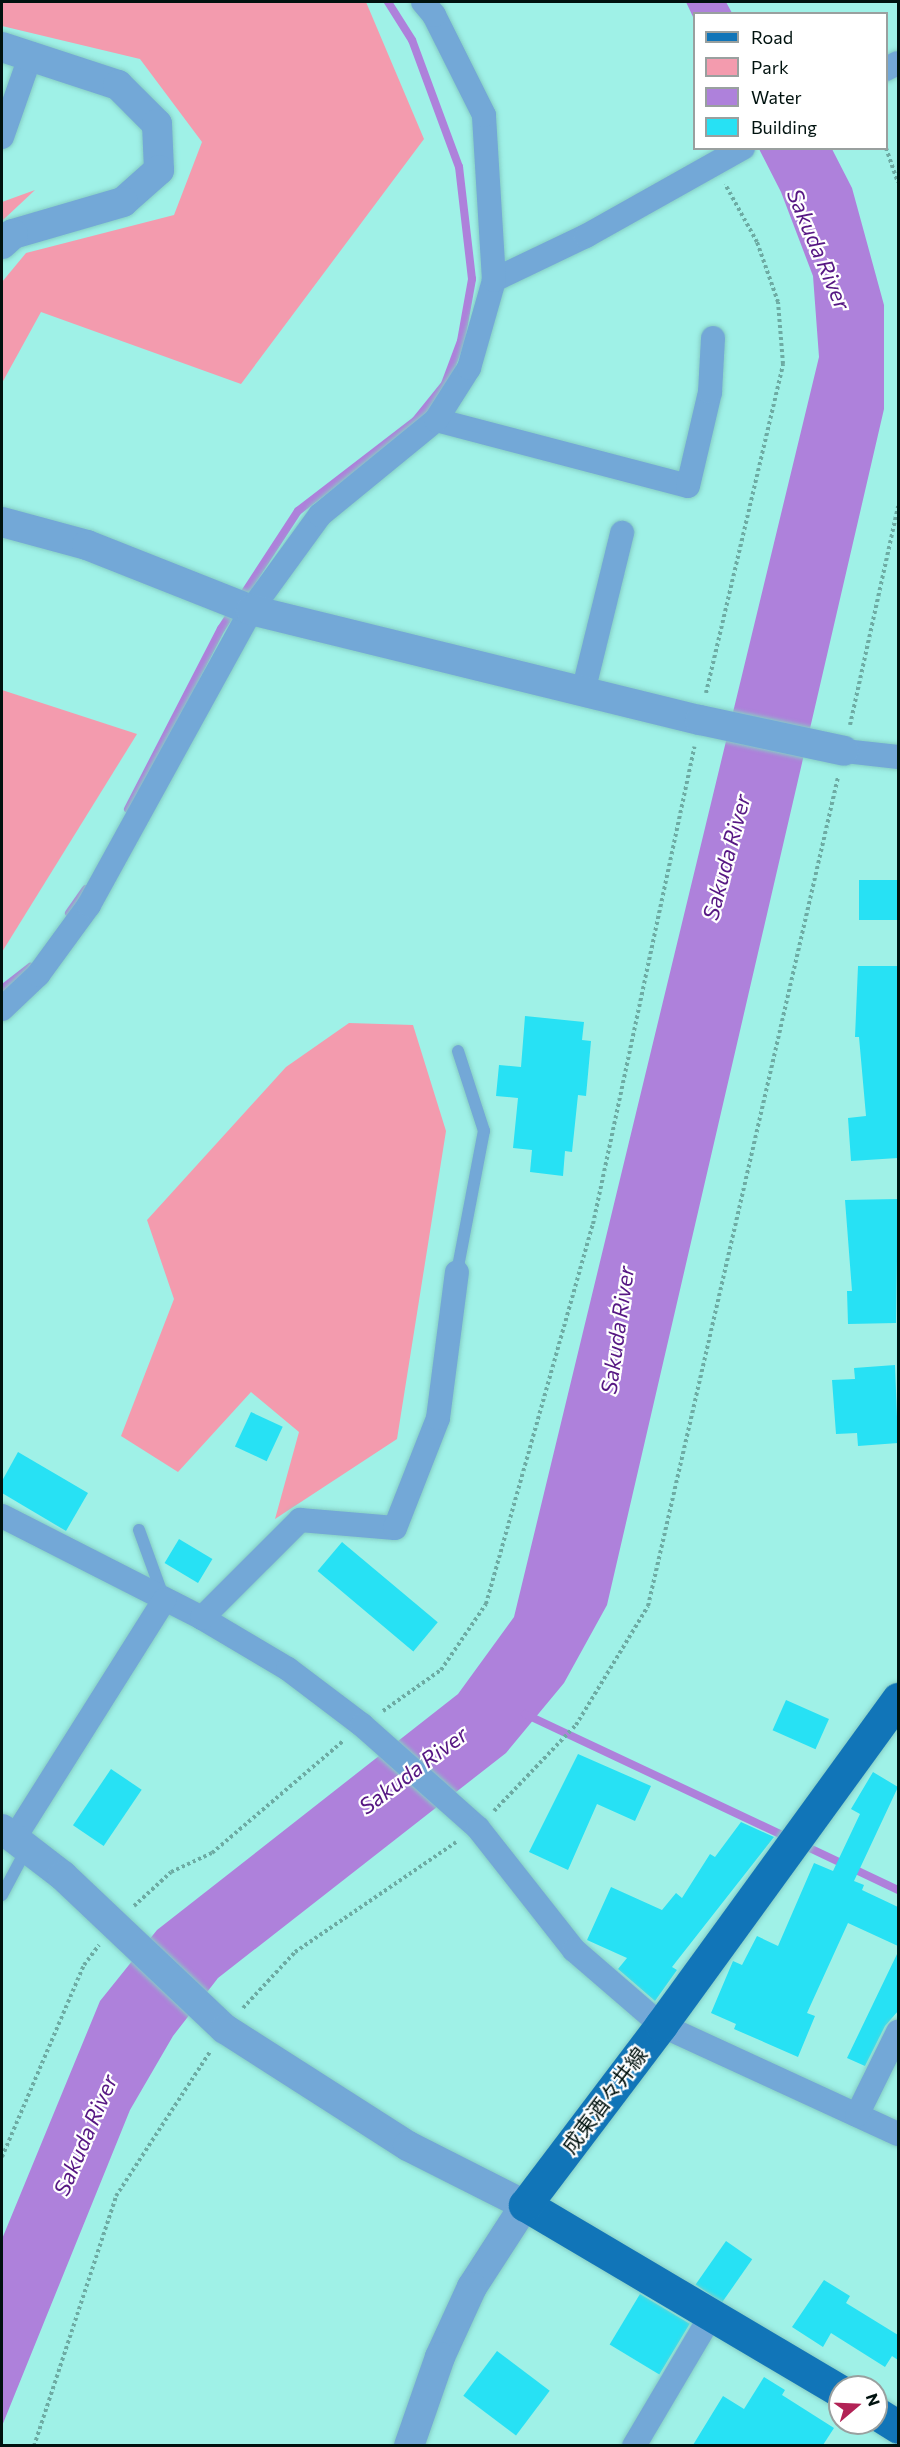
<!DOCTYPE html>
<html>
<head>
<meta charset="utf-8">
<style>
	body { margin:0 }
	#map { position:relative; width:900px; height:2447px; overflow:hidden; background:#9ff1e7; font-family:Commissioner,"Noto Sans JP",sans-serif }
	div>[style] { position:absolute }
	.green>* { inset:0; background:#f39bae }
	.water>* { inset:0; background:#ae81db }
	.stream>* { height:8px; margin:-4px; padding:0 4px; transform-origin:4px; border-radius:4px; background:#ae81db }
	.building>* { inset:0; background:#27e1f4; transform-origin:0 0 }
	.path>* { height:4px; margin-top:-2px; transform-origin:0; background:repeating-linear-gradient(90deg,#6daba3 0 3px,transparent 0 6px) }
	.roads { filter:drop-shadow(0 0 2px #86cdc4) drop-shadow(0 0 2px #86cdc4) }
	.service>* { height:12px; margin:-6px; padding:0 6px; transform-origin:6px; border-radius:6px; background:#73a8d7 }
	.minor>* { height:24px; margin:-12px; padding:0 12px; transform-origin:12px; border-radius:12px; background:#73a8d7 }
	.tertiary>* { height:30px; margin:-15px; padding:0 15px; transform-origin:15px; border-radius:15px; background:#73a8d7 }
	.primary>* { height:33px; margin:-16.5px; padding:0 16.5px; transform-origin:16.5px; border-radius:16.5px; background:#1175b8 }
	span { translate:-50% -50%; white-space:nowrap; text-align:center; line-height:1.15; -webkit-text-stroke:4.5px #fff; paint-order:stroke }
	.street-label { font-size:21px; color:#00120f }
	.water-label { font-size:22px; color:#561783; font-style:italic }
	.frame { position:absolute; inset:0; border:3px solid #00120f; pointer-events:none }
	.legend { position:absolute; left:693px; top:12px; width:195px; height:138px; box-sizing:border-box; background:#fff; border:2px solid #99a09f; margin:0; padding:8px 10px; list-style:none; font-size:18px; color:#00120f }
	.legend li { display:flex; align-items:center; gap:12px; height:30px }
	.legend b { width:30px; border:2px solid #99a09f }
	.north { position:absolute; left:828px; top:2375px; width:60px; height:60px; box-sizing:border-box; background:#fff; border:2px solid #99a09f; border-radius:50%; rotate:71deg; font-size:16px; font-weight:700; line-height:24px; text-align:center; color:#00120f }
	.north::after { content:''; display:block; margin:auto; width:21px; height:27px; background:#b22356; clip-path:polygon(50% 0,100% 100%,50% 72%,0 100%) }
</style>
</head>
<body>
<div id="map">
	<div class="green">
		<i style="clip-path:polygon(2px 2px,366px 2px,424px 139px,241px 384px,41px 312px,2px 383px,2px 282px,26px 253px,174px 215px,202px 142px,140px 59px,2px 26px)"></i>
		<i style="clip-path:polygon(35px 190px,2px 221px,2px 202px)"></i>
		<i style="clip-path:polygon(2px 690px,137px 734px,2px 952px)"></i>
		<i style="clip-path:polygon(349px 1023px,413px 1025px,446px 1131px,397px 1439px,275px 1519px,299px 1432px,251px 1392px,178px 1472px,121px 1436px,174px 1299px,147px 1220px,286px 1067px)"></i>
	</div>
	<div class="water">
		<i style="clip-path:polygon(686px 2px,726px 2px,732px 13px,694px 14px,694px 19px)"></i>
		<i style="clip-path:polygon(759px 149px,832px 149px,852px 188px,884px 305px,884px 409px,607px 1605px,564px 1683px,506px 1753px,218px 1978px,173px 2036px,130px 2110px,2px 2426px,2px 2239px,100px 2001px,157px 1930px,458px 1694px,514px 1617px,819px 357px,813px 276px,781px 192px)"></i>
	</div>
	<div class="stream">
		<i style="left:128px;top:809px;width:203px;rotate:-62.7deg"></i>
		<i style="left:221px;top:629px;width:141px;rotate:-56.9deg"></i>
		<i style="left:298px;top:511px;width:149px;rotate:-37.6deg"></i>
		<i style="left:416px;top:420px;width:46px;rotate:-51.1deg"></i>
		<i style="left:445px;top:384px;width:46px;rotate:-69.6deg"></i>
		<i style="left:461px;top:341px;width:63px;rotate:-79.9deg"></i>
		<i style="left:472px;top:279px;width:113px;rotate:-96.6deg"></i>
		<i style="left:459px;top:167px;width:135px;rotate:-110.3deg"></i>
		<i style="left:412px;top:40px;width:45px;rotate:-122.3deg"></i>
		<i style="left:69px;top:913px;width:29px;rotate:-55deg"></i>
		<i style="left:2px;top:989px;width:36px;rotate:-38deg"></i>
		<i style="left:525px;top:1714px;width:291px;rotate:25.2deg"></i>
		<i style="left:799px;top:1843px;width:110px;rotate:25.4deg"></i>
	</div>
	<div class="building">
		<i style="left:898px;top:880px;width:40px;height:39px;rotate:90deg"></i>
		<i style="clip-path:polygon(858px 966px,898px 966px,898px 1158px,851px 1161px,848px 1118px,866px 1116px,859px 1037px,855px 1037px)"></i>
		<i style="clip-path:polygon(525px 1016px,584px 1022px,582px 1040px,591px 1041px,586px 1096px,578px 1095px,572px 1152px,565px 1151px,563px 1176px,530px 1172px,532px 1150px,513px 1148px,518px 1098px,496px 1096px,499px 1065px,521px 1067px)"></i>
		<i style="clip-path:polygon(898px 1199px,896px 1323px,848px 1324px,847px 1291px,852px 1291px,845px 1200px)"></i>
		<i style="clip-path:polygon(895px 1365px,898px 1443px,858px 1446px,857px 1433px,836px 1434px,832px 1380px,855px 1379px,854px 1368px)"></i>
		<i style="left:251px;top:1412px;width:35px;height:38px;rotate:25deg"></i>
		<i style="clip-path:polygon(18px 1452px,88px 1493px,66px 1531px,2px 1493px,2px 1481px)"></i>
		<i style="left:179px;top:1539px;width:39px;height:28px;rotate:31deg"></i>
		<i style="left:342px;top:1542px;width:125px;height:38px;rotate:40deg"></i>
		<i style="left:786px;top:1700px;width:47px;height:33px;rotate:24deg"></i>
		<i style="clip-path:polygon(578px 1754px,651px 1786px,635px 1821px,597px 1804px,568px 1870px,529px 1852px)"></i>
		<i style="left:111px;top:1769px;width:37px;height:68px;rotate:34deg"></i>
		<i style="clip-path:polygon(873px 1772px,898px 1787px,854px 1881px,864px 1885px,862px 1890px,898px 1907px,898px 1946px,848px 1923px,807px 2013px,815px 2016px,798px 2057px,734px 2029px,736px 2024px,711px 2013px,733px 1961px,742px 1965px,757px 1936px,778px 1946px,814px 1863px,833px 1871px,860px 1814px,851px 1809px)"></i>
		<i style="clip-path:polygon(741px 1822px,774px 1837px,672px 1967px,677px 1970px,655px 2001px,618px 1969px,627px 1958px,587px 1940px,611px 1887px,662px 1910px,676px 1893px,682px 1898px,710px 1854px,715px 1857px)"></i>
		<i style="clip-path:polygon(898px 1952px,898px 2011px,885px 2026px,865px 2066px,847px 2058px)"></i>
		<i style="left:726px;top:2241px;width:32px;height:53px;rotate:35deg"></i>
		<i style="clip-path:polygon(824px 2280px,850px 2296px,846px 2303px,898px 2335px,898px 2360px,892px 2356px,885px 2367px,831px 2333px,823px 2347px,792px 2327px)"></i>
		<i style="left:640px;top:2294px;width:58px;height:59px;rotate:31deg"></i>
		<i style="left:497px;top:2351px;width:66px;height:56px;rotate:37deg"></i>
		<i style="clip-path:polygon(764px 2377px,785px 2390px,782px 2395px,834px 2428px,823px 2445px,693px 2445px,723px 2396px,744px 2409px)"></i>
	</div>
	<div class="path">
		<i style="left:886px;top:148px;width:36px;rotate:71deg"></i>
		<i style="left:706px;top:693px;width:338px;rotate:-76.8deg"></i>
		<i style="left:783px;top:364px;width:62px;rotate:-94.6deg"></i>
		<i style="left:778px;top:302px;width:64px;rotate:-109.3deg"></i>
		<i style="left:757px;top:242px;width:66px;rotate:-118.9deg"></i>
		<i style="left:850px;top:725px;width:224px;rotate:-77.6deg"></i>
		<i style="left:383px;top:1711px;width:71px;rotate:-35.3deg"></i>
		<i style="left:441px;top:1670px;width:80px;rotate:-55.7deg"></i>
		<i style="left:486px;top:1604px;width:395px;rotate:-74.3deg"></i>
		<i style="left:593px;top:1224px;width:488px;rotate:-78deg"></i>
		<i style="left:494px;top:1811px;width:119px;rotate:-46.4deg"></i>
		<i style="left:576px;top:1725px;width:139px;rotate:-58.8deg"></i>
		<i style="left:648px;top:1606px;width:850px;rotate:-77.09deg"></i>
		<i style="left:134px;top:1906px;width:50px;rotate:-42.6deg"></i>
		<i style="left:171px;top:1872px;width:45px;rotate:-24.9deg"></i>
		<i style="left:212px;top:1853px;width:172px;rotate:-40.5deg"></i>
		<i style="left:243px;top:2008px;width:76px;rotate:-47.1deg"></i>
		<i style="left:295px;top:1952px;width:195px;rotate:-34.3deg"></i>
		<i style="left:2px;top:2157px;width:209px;rotate:-66.9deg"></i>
		<i style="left:84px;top:1965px;width:25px;rotate:-53deg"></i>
		<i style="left:34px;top:2446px;width:263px;rotate:-71.8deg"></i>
		<i style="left:116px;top:2196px;width:172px;rotate:-56.9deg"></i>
	</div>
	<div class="roads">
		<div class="service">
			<i style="left:457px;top:1272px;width:144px;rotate:-79.2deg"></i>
			<i style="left:484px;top:1131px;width:84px;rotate:-108deg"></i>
			<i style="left:139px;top:1530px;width:70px;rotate:70deg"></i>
			<i style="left:2px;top:1895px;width:53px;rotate:-62deg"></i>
		</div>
		<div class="minor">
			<i style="left:886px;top:69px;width:13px;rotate:-27deg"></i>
			<i style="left:2px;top:137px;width:88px;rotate:-70.7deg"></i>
			<i style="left:494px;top:280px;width:102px;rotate:-25.6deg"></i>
			<i style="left:586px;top:236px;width:180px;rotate:-29.3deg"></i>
			<i style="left:436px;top:420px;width:260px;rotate:14.7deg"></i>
			<i style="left:688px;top:486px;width:97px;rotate:-76.8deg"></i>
			<i style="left:710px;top:392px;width:54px;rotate:-86.8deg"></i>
			<i style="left:583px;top:692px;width:164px;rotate:-76.2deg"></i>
			<i style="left:844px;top:751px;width:54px;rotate:6.3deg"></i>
			<i style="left:2px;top:1009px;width:50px;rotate:-43.4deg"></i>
			<i style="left:38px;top:975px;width:87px;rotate:-53.9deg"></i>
			<i style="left:89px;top:905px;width:337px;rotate:-61.2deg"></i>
			<i style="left:251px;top:610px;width:117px;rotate:-54deg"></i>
			<i style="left:320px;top:515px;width:150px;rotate:-39.3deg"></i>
			<i style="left:436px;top:420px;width:62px;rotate:-57.6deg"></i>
			<i style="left:469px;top:368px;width:91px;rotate:-74.1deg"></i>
			<i style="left:494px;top:280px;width:165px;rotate:-93.5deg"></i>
			<i style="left:484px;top:115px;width:112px;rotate:-116.6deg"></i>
			<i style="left:434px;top:15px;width:17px;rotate:-130deg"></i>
			<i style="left:2px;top:1516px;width:225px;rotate:27deg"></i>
			<i style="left:202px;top:1618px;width:100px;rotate:30.7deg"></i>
			<i style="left:288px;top:1669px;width:93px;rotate:37.1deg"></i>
			<i style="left:362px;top:1725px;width:155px;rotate:41.6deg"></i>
			<i style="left:478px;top:1828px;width:155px;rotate:51.8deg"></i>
			<i style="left:574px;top:1950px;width:115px;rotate:40.8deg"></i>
			<i style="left:661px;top:2025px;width:261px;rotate:24.7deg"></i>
			<i style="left:202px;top:1618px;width:139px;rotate:-45deg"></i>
			<i style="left:300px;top:1520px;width:95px;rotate:4.8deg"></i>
			<i style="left:395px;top:1528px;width:118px;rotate:-68.6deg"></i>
			<i style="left:438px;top:1418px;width:147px;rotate:-82.6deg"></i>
			<i style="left:15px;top:1837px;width:280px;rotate:-57.8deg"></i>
			<i style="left:857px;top:2115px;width:93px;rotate:-63.7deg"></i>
			<i style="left:634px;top:2446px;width:153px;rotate:-59.4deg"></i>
		</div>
		<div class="tertiary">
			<i style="left:2px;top:47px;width:122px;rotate:18.1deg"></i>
			<i style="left:118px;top:85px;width:55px;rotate:45deg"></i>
			<i style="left:157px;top:124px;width:46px;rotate:87.5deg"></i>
			<i style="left:159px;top:170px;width:48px;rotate:138.4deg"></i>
			<i style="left:123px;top:202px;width:115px;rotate:163.8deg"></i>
			<i style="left:13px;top:234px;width:15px;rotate:138deg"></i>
			<i style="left:2px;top:522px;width:88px;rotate:15.1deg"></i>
			<i style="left:87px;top:545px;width:176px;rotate:21.6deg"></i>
			<i style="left:251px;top:610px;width:462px;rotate:13.8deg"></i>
			<i style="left:700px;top:720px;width:147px;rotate:12.1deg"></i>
			<i style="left:2px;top:1829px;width:77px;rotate:37.6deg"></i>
			<i style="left:63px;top:1876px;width:223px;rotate:43.4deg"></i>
			<i style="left:225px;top:2029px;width:217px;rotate:32.6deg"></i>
			<i style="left:408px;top:2146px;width:131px;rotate:26.8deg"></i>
			<i style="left:525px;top:2205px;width:98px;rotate:122.9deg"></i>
			<i style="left:472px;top:2287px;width:77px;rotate:114.6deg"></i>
			<i style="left:440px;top:2357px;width:94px;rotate:109.2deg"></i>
		</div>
		<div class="primary">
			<i style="left:840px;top:2391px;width:366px;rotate:-149.4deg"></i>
			<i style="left:525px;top:2205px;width:226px;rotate:-52.9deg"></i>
			<i style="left:661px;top:2025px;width:403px;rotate:-54deg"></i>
			<i style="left:876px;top:2413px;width:26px;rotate:32deg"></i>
		</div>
	</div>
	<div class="street-label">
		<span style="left:604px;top:2100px;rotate:-53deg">成東酒々井線</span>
	</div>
	<div class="water-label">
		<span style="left:819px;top:249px;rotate:67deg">Sakuda River</span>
		<span style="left:726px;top:857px;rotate:-75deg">Sakuda River</span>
		<span style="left:617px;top:1330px;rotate:-82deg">Sakuda River</span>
		<span style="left:413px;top:1770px;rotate:-37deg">Sakuda River</span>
		<span style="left:85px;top:2135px;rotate:-67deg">Sakuda River</span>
	</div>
	<div class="frame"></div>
	<ul class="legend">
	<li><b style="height:8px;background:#1175b8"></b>Road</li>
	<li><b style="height:16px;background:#f39bae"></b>Park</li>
	<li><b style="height:16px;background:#ae81db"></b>Water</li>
	<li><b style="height:16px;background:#27e1f4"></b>Building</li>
	</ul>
	<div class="north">N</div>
</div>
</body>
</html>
